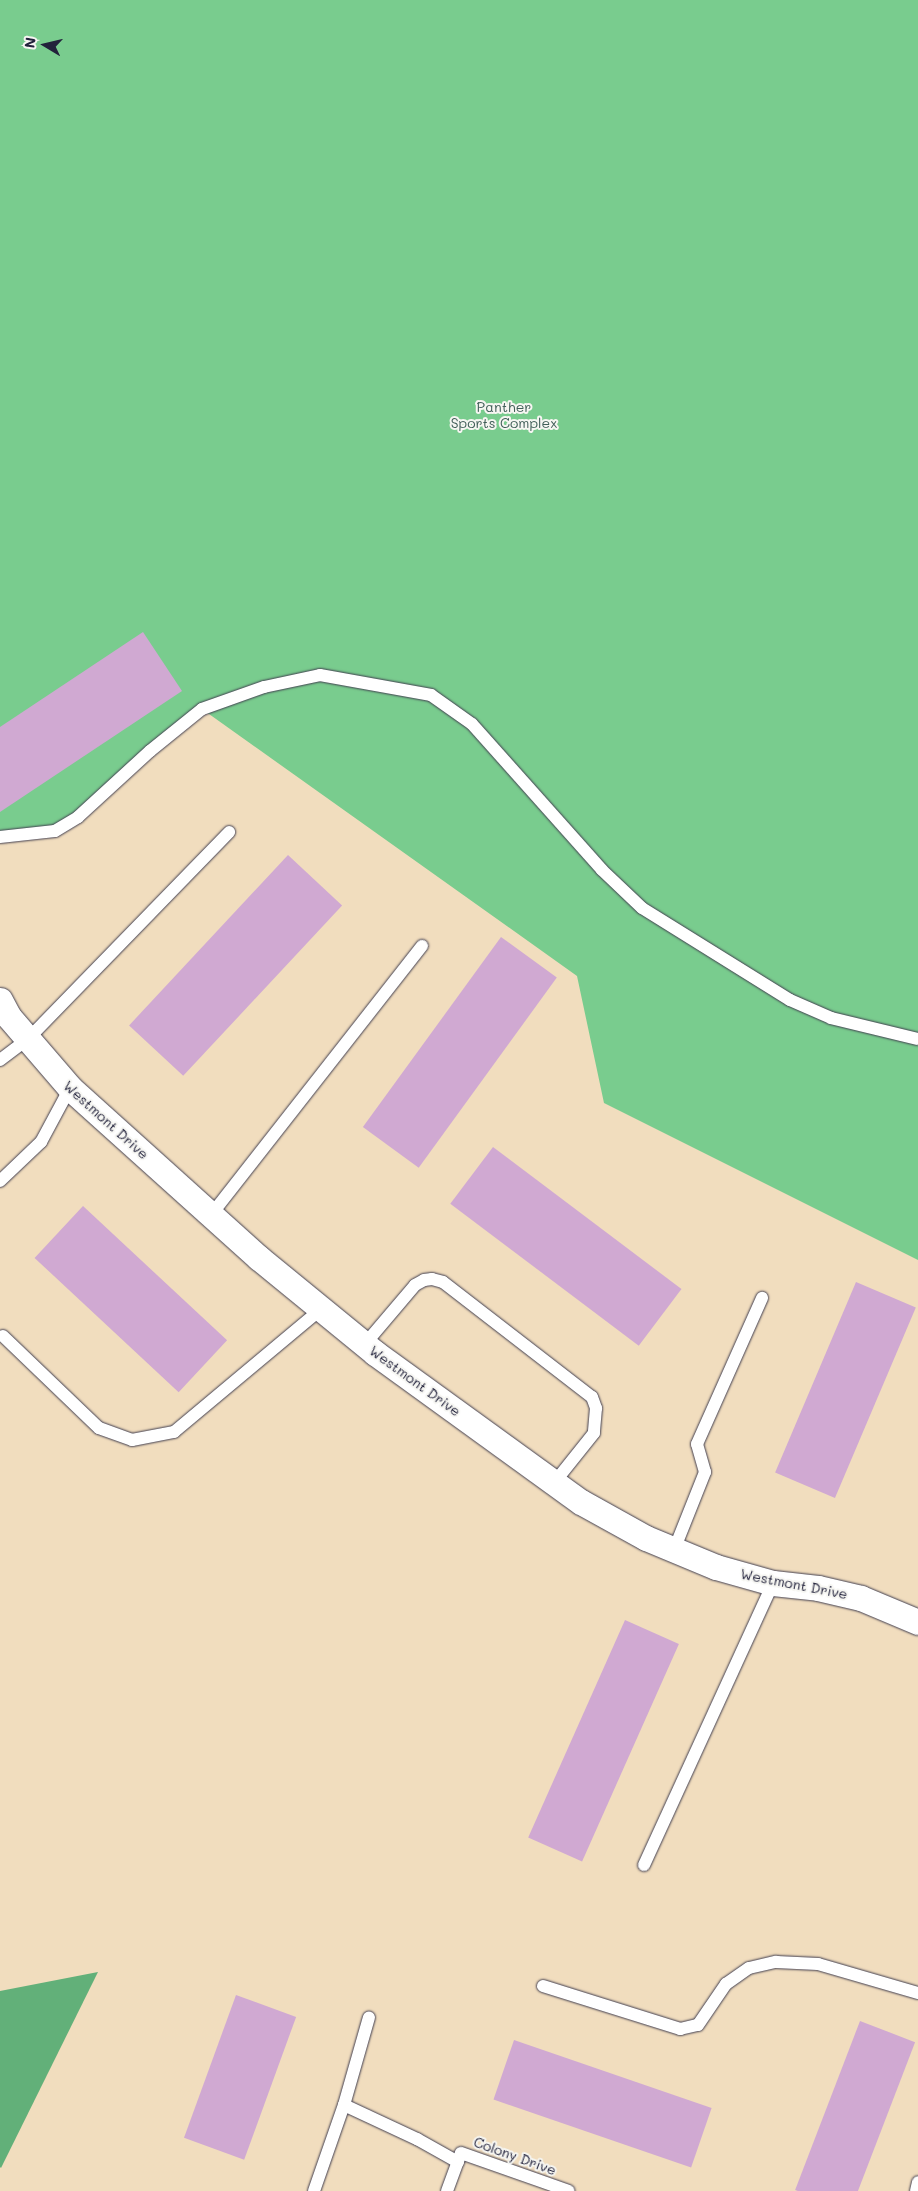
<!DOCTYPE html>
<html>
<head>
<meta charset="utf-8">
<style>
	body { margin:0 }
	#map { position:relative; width:918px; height:2191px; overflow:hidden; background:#f1ddbe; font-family:Mali,sans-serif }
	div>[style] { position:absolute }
	.green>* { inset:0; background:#79cc8e }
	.forest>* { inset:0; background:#62b079 }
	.building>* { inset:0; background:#d0a9d2; transform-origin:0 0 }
	.roads { filter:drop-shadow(0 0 1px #413e4f) drop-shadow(0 0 1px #413e4f) }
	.service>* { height:12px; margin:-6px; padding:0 6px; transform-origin:6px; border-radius:6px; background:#fff }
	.minor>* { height:25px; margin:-12.5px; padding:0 12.5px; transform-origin:12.5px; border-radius:12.5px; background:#fff }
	span { translate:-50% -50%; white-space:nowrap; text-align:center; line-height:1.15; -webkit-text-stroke:4px #f6f6f2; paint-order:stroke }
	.park-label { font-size:14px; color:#405e58 }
	.street-label { font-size:14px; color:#22223b }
	.north { position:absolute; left:20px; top:20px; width:50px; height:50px; -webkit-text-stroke:4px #f6f6f2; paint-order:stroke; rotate:279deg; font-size:14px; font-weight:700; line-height:20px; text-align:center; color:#22223b }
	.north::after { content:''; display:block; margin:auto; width:18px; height:22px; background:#22223b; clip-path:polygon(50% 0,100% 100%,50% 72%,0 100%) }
</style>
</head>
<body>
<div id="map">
	<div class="green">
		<i style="clip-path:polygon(0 0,918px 0,918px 1260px,604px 1103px,577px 976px,202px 709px,55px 831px,0 837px)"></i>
	</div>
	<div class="forest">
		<i style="clip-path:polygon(98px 1972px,1px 2168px,0 2167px,0 1991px)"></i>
	</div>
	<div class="building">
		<i style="clip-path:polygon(143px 632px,182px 691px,0 812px,0 727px)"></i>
		<i style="left:288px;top:855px;width:74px;height:233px;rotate:43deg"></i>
		<i style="left:501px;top:937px;width:69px;height:235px;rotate:36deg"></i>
		<i style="left:493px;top:1147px;width:236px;height:71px;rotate:37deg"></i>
		<i style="left:83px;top:1206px;width:197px;height:71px;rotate:43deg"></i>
		<i style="left:856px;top:1282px;width:65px;height:207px;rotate:23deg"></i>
		<i style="left:625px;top:1620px;width:59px;height:238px;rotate:24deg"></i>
		<i style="left:236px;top:1995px;width:64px;height:152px;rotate:20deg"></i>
		<i style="left:860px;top:2021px;width:59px;height:181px;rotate:21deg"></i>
		<i style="left:514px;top:2040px;width:209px;height:63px;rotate:19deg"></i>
	</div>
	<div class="roads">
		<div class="service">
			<i style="left:0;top:837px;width:55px;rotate:-6.2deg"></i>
			<i style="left:55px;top:831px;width:27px;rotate:-31deg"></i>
			<i style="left:78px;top:817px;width:98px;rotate:-42.5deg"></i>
			<i style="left:150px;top:751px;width:67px;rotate:-38.9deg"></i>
			<i style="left:202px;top:709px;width:66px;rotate:-19.5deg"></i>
			<i style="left:264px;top:687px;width:57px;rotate:-12.1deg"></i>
			<i style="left:320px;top:675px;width:113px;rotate:10.2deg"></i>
			<i style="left:431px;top:695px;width:50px;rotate:35.3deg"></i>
			<i style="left:472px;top:724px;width:195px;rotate:48.3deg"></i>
			<i style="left:602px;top:870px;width:55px;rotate:43.5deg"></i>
			<i style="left:642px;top:908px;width:174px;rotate:31.9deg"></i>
			<i style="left:790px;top:1000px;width:45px;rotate:23.7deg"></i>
			<i style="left:831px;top:1018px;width:89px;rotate:13.6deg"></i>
			<i style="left:0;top:1060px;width:34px;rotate:-37deg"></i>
			<i style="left:27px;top:1040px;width:290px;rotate:-45.8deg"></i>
			<i style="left:0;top:1181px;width:57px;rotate:-43.6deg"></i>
			<i style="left:41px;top:1142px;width:61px;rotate:-61.8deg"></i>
			<i style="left:211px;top:1215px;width:342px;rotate:-51.9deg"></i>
			<i style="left:3px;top:1336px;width:133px;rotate:43.8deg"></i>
			<i style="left:99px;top:1428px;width:35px;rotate:20deg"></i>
			<i style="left:132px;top:1440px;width:43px;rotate:-10.8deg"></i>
			<i style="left:174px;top:1432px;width:192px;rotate:-39.9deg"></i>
			<i style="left:365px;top:1344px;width:77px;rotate:-49.7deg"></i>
			<i style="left:415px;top:1285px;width:10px;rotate:-29deg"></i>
			<i style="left:424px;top:1280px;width:8px;rotate:-7deg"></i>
			<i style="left:432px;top:1279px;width:11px;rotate:15deg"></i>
			<i style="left:443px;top:1282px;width:188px;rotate:37.7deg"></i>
			<i style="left:592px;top:1397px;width:12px;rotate:70deg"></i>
			<i style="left:596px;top:1408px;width:25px;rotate:95deg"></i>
			<i style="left:594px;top:1433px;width:64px;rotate:128.7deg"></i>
			<i style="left:674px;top:1550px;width:84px;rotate:-68.3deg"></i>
			<i style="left:705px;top:1472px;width:29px;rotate:-106deg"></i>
			<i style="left:697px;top:1444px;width:160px;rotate:-66deg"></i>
			<i style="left:644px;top:1865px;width:310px;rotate:-65.4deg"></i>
			<i style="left:543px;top:1986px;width:144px;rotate:17.4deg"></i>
			<i style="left:680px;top:2029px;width:18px;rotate:-13deg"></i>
			<i style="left:698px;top:2025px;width:50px;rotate:-55.7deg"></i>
			<i style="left:726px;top:1984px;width:28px;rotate:-35deg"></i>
			<i style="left:749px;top:1968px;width:28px;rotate:-13deg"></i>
			<i style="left:776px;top:1962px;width:42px;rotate:2.7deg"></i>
			<i style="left:818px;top:1964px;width:104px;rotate:16.2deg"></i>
			<i style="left:344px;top:2105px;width:81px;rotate:25deg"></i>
			<i style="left:417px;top:2139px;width:47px;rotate:29.3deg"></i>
			<i style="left:314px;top:2191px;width:91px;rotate:-70.8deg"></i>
			<i style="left:344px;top:2105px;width:91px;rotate:-74.1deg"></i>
			<i style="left:447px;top:2191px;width:40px;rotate:-69.8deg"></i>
			<i style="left:461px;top:2153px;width:114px;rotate:19.4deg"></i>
			<i style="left:916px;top:2191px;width:9px;rotate:-77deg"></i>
		</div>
		<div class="minor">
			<i style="left:0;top:1000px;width:19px;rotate:62deg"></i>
			<i style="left:9px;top:1017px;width:94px;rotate:49.3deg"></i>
			<i style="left:70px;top:1088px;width:254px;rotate:42deg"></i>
			<i style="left:259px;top:1258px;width:150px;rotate:39.3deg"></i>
			<i style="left:375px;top:1353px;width:254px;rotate:35.9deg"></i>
			<i style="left:581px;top:1502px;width:74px;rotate:29deg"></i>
			<i style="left:646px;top:1538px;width:76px;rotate:22.5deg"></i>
			<i style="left:716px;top:1567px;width:59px;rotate:15.7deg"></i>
			<i style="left:773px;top:1583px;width:45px;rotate:6.3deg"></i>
			<i style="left:818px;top:1588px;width:44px;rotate:13.1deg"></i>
			<i style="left:861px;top:1598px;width:62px;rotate:22.8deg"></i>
		</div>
	</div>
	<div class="park-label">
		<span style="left:504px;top:415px">Panther<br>Sports Complex</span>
	</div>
	<div class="street-label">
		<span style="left:106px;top:1120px;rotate:42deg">Westmont Drive</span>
		<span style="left:415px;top:1381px;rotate:36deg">Westmont Drive</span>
		<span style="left:794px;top:1584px;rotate:11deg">Westmont Drive</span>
		<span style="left:515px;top:2156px;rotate:20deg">Colony Drive</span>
	</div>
	<div class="north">N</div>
</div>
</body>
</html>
